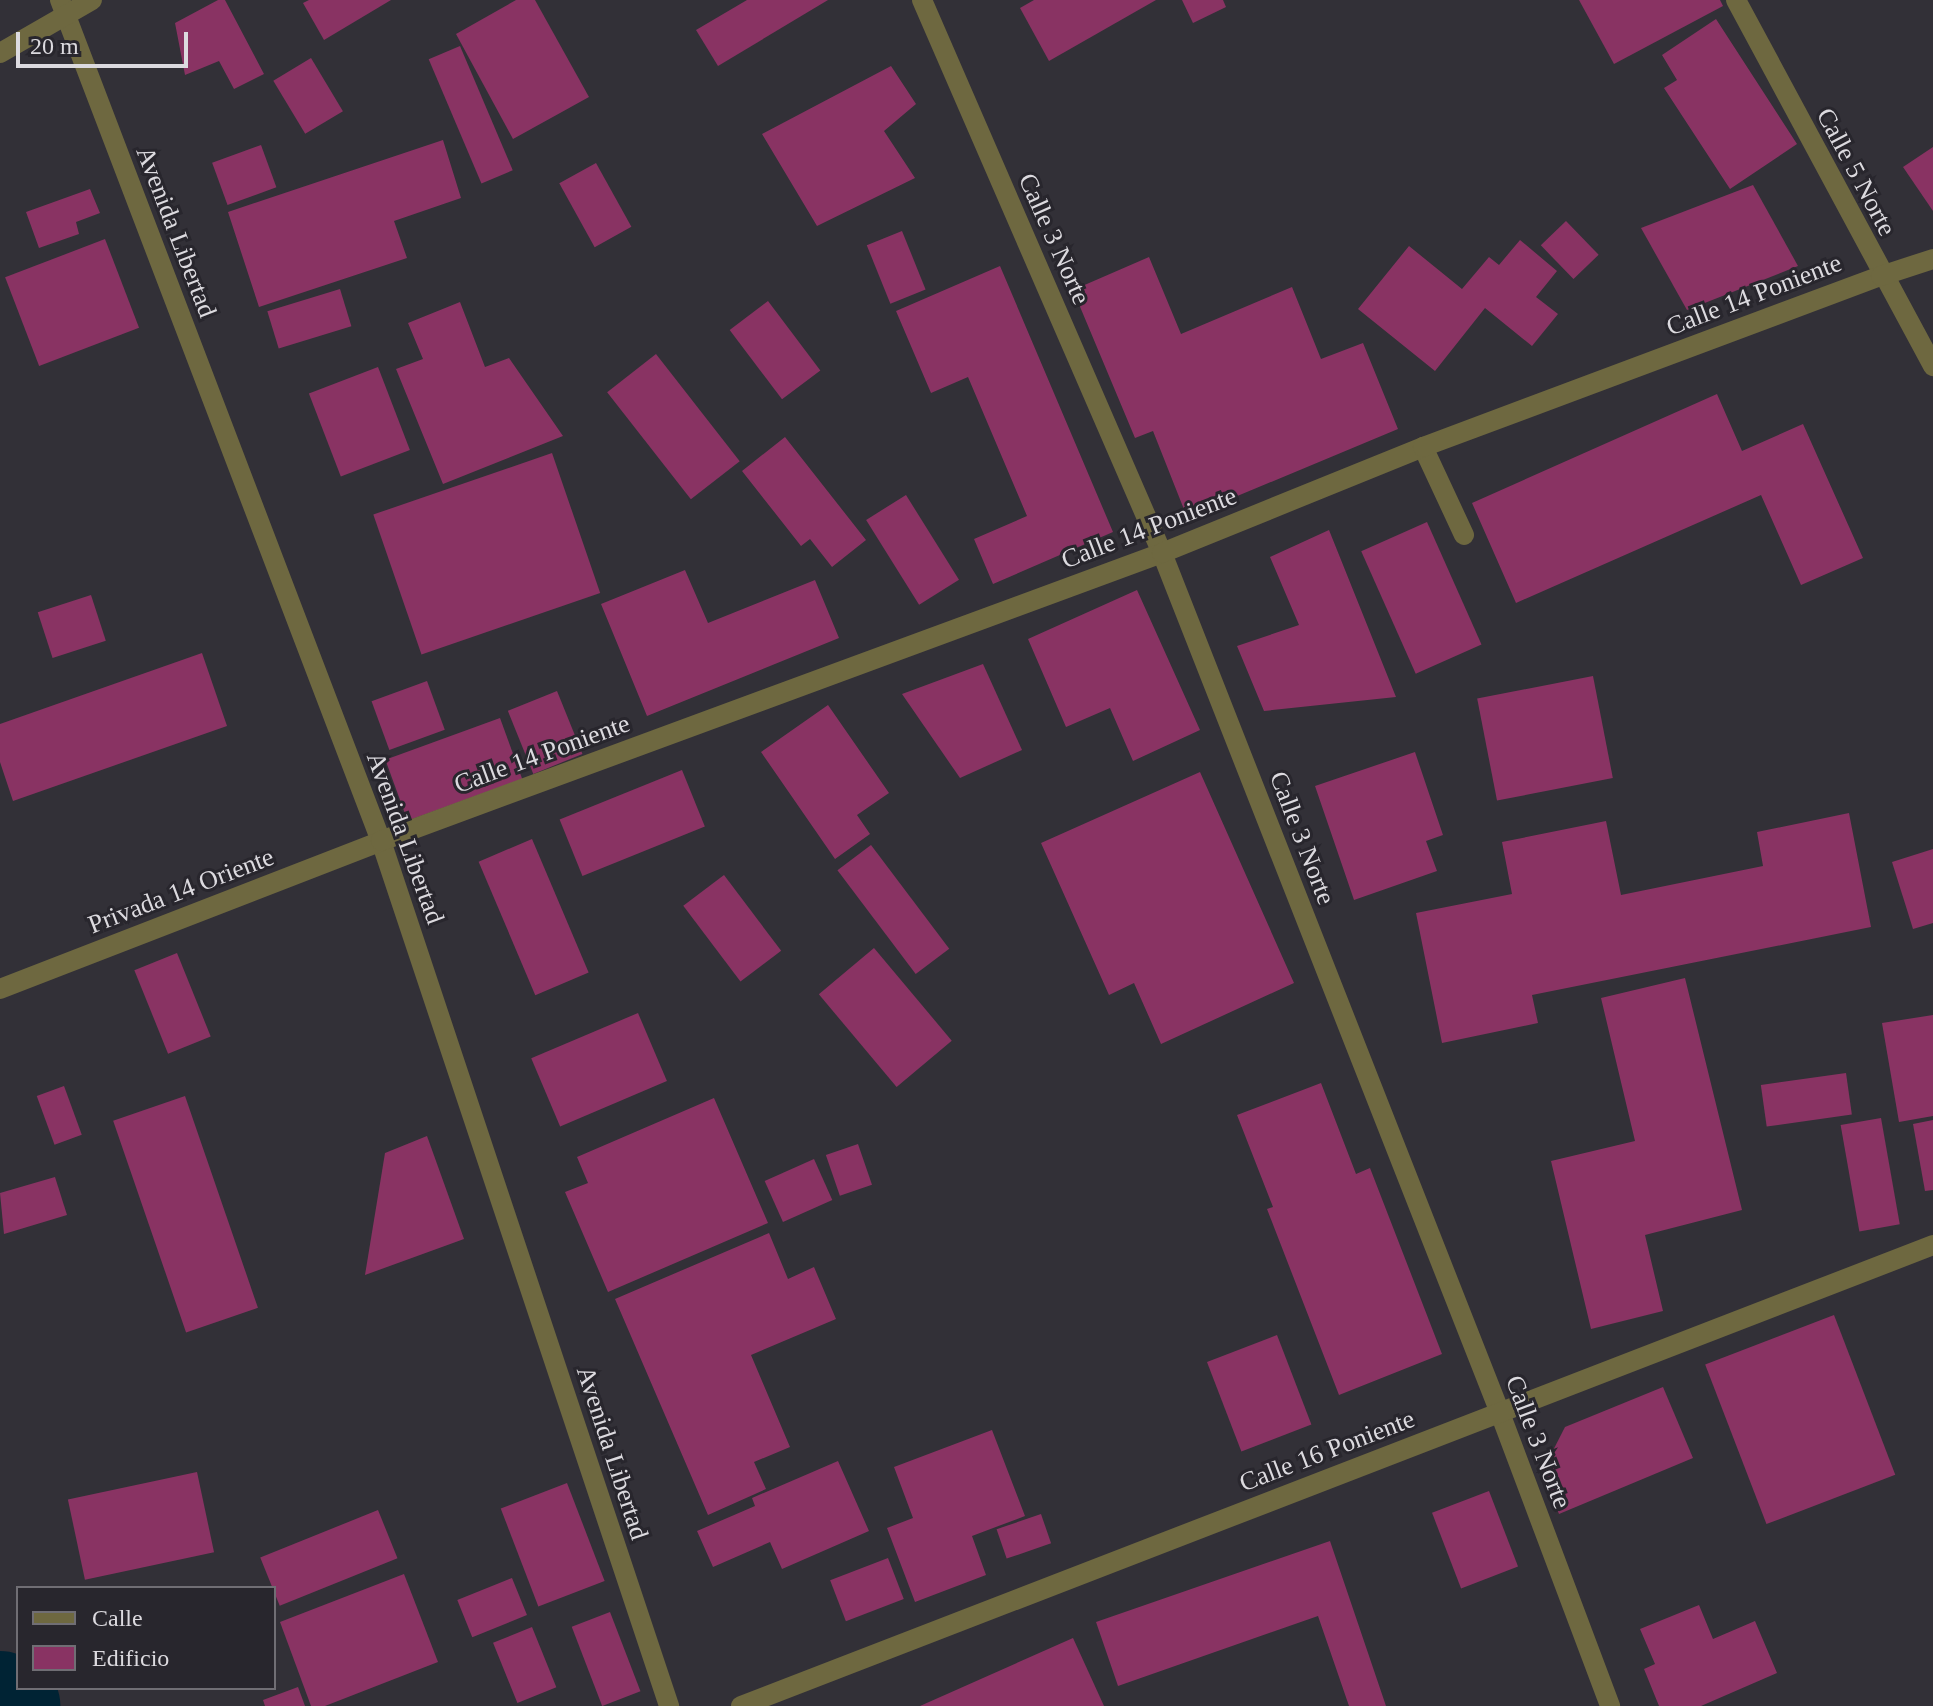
<!DOCTYPE html>
<html>
<head>
<meta charset="utf-8">
<style>
	body { margin:0 }
	#map { position:relative; width:1933px; height:1706px; overflow:hidden; background:#323037; font-family:"Times New Roman",serif }
	div>[style] { position:absolute }
	.river>* { height:104px; margin:-52px; padding:0 52px; transform-origin:52px; border-radius:52px; background:#002334 }
	.building>* { inset:0; background:#893363; transform-origin:0 0 }
	.minor>* { height:20px; margin:-10px; padding:0 10px; transform-origin:10px; border-radius:10px; background:#6e6840 }
	span { translate:-50% -50%; white-space:nowrap; text-align:center; line-height:1.15; -webkit-text-stroke:6px #28262d; paint-order:stroke }
	.street-label { font-size:26px; color:#dcdadf }
	.legend { position:absolute; left:16px; top:1586px; width:260px; height:104px; box-sizing:border-box; background:#28262d; border:2px solid #706e74; margin:0; padding:10px 14px; list-style:none; font-size:24px; color:#dcdadf }
	.legend li { display:flex; align-items:center; gap:16px; height:40px }
	.legend b { width:40px; border:2px solid #706e74 }
	.scale { position:absolute; left:16px; top:32px; width:172px; height:36px; box-sizing:border-box; border:4px solid #dcdadf; border-top:0; padding-left:10px; font-size:24px; line-height:28px; white-space:nowrap; color:#dcdadf; -webkit-text-stroke:6px #28262d; paint-order:stroke }
</style>
</head>
<body>
<div id="map">
	<div class="river">
		<i style="left:0;top:1703px;width:9px;rotate:21deg"></i>
	</div>
	<div class="building">
		<i style="clip-path:polygon(218px 0,225px 0,264px 74px,234px 89px,219px 61px,185px 75px,175px 23px)"></i>
		<i style="clip-path:polygon(309px 0,391px 0,324px 40px,303px 3px)"></i>
		<i style="clip-path:polygon(516px 0,535px 0,589px 97px,513px 139px,456px 34px)"></i>
		<i style="clip-path:polygon(747px 0,828px 0,718px 66px,696px 30px)"></i>
		<i style="clip-path:polygon(1034px 0,1156px 0,1049px 61px,1020px 8px)"></i>
		<i style="clip-path:polygon(1182px 0,1223px 0,1226px 7px,1193px 23px)"></i>
		<i style="clip-path:polygon(1579px 0,1720px 0,1723px 6px,1614px 64px)"></i>
		<i style="clip-path:polygon(1716px 19px,1797px 144px,1730px 189px,1664px 88px,1677px 80px,1662px 55px)"></i>
		<i style="left:460px;top:46px;width:135px;height:34px;rotate:67deg"></i>
		<i style="left:311px;top:58px;width:62px;height:44px;rotate:59deg"></i>
		<i style="clip-path:polygon(891px 66px,916px 104px,884px 131px,915px 178px,817px 226px,762px 134px)"></i>
		<i style="clip-path:polygon(443px 140px,461px 198px,394px 221px,407px 258px,259px 307px,228px 212px)"></i>
		<i style="left:261px;top:145px;width:45px;height:52px;rotate:70deg"></i>
		<i style="clip-path:polygon(1933px 147px,1933px 211px,1903px 167px)"></i>
		<i style="left:596px;top:163px;width:73px;height:42px;rotate:61deg"></i>
		<i style="clip-path:polygon(1753px 185px,1798px 266px,1687px 310px,1641px 228px)"></i>
		<i style="clip-path:polygon(90px 189px,100px 213px,76px 222px,79px 234px,39px 248px,26px 212px)"></i>
		<i style="left:1566px;top:221px;width:47px;height:35px;rotate:46deg"></i>
		<i style="left:902px;top:231px;width:63px;height:38px;rotate:68deg"></i>
		<i style="left:105px;top:239px;width:95px;height:107px;rotate:69deg"></i>
		<i style="clip-path:polygon(1520px 240px,1557px 271px,1536px 297px,1558px 314px,1532px 346px,1485px 308px,1435px 371px,1358px 309px,1409px 246px,1462px 289px,1489px 257px,1499px 265px)"></i>
		<i style="clip-path:polygon(1149px 257px,1181px 334px,1292px 287px,1321px 359px,1363px 343px,1398px 429px,1187px 517px,1153px 431px,1135px 438px,1073px 290px)"></i>
		<i style="clip-path:polygon(1000px 266px,1113px 532px,993px 584px,974px 539px,1027px 516px,968px 377px,931px 393px,896px 311px)"></i>
		<i style="left:340px;top:289px;width:39px;height:76px;rotate:73deg"></i>
		<i style="left:768px;top:301px;width:87px;height:48px;rotate:53deg"></i>
		<i style="clip-path:polygon(460px 302px,485px 367px,509px 358px,563px 436px,443px 484px,396px 369px,423px 359px,408px 323px)"></i>
		<i style="left:656px;top:354px;width:136px;height:62px;rotate:52deg"></i>
		<i style="left:378px;top:367px;width:89px;height:74px;rotate:69deg"></i>
		<i style="clip-path:polygon(1717px 394px,1742px 451px,1803px 424px,1863px 558px,1801px 585px,1761px 495px,1516px 603px,1472px 503px)"></i>
		<i style="clip-path:polygon(785px 437px,866px 540px,832px 567px,810px 539px,801px 546px,742px 471px)"></i>
		<i style="left:552px;top:453px;width:148px;height:189px;rotate:71deg"></i>
		<i style="left:906px;top:495px;width:100px;height:47px;rotate:58deg"></i>
		<i style="left:1427px;top:522px;width:134px;height:72px;rotate:66deg"></i>
		<i style="clip-path:polygon(1329px 530px,1396px 697px,1264px 711px,1237px 646px,1299px 625px,1270px 557px)"></i>
		<i style="clip-path:polygon(685px 570px,708px 623px,815px 580px,839px 638px,647px 716px,601px 604px)"></i>
		<i style="clip-path:polygon(1137px 590px,1200px 730px,1133px 761px,1110px 708px,1066px 727px,1028px 639px)"></i>
		<i style="left:91px;top:595px;width:48px;height:56px;rotate:72deg"></i>
		<i style="clip-path:polygon(202px 653px,227px 726px,13px 801px,0 762px,0 724px)"></i>
		<i style="clip-path:polygon(983px 664px,1022px 750px,960px 778px,902px 694px)"></i>
		<i style="left:1593px;top:676px;width:104px;height:118px;rotate:79deg"></i>
		<i style="left:427px;top:681px;width:52px;height:59px;rotate:70deg"></i>
		<i style="left:557px;top:691px;width:68px;height:53px;rotate:68deg"></i>
		<i style="clip-path:polygon(828px 705px,889px 793px,857px 815px,870px 834px,835px 859px,761px 752px)"></i>
		<i style="left:500px;top:718px;width:65px;height:122px;rotate:70deg"></i>
		<i style="clip-path:polygon(1415px 752px,1443px 835px,1426px 841px,1437px 871px,1354px 900px,1315px 786px)"></i>
		<i style="left:682px;top:770px;width:61px;height:132px;rotate:68deg"></i>
		<i style="clip-path:polygon(1200px 772px,1294px 983px,1161px 1044px,1134px 983px,1109px 995px,1041px 843px)"></i>
		<i style="clip-path:polygon(1849px 813px,1871px 927px,1532px 995px,1538px 1023px,1442px 1043px,1416px 913px,1512px 894px,1502px 842px,1606px 821px,1621px 895px,1763px 866px,1757px 832px)"></i>
		<i style="left:532px;top:839px;width:145px;height:58px;rotate:67deg"></i>
		<i style="left:871px;top:845px;width:130px;height:42px;rotate:53deg"></i>
		<i style="clip-path:polygon(1933px 849px,1933px 923px,1913px 929px,1892px 862px)"></i>
		<i style="left:724px;top:875px;width:95px;height:51px;rotate:53deg"></i>
		<i style="left:874px;top:948px;width:121px;height:72px;rotate:50deg"></i>
		<i style="left:177px;top:953px;width:90px;height:46px;rotate:68deg"></i>
		<i style="clip-path:polygon(1685px 978px,1742px 1210px,1645px 1235px,1663px 1311px,1591px 1329px,1551px 1161px,1635px 1141px,1601px 998px)"></i>
		<i style="left:638px;top:1013px;width:74px;height:116px;rotate:67deg"></i>
		<i style="clip-path:polygon(1933px 1015px,1933px 1116px,1899px 1122px,1882px 1023px)"></i>
		<i style="left:1846px;top:1073px;width:42px;height:86px;rotate:82deg"></i>
		<i style="clip-path:polygon(1321px 1083px,1356px 1174px,1370px 1168px,1442px 1354px,1339px 1395px,1267px 1209px,1273px 1207px,1237px 1115px)"></i>
		<i style="left:64px;top:1086px;width:52px;height:29px;rotate:70deg"></i>
		<i style="left:185px;top:1096px;width:224px;height:76px;rotate:71deg"></i>
		<i style="clip-path:polygon(714px 1098px,768px 1223px,608px 1292px,565px 1192px,588px 1183px,577px 1157px)"></i>
		<i style="left:1881px;top:1118px;width:108px;height:41px;rotate:80deg"></i>
		<i style="clip-path:polygon(1933px 1120px,1933px 1190px,1925px 1191px,1913px 1124px)"></i>
		<i style="clip-path:polygon(427px 1136px,464px 1239px,365px 1275px,385px 1153px)"></i>
		<i style="left:858px;top:1144px;width:43px;height:34px;rotate:71deg"></i>
		<i style="left:814px;top:1159px;width:45px;height:54px;rotate:66deg"></i>
		<i style="clip-path:polygon(55px 1177px,67px 1215px,4px 1234px,0 1193px)"></i>
		<i style="clip-path:polygon(769px 1233px,788px 1279px,814px 1267px,836px 1319px,751px 1355px,790px 1447px,754px 1462px,766px 1489px,708px 1515px,615px 1299px)"></i>
		<i style="left:1834px;top:1315px;width:171px;height:138px;rotate:69deg"></i>
		<i style="left:1277px;top:1335px;width:96px;height:75px;rotate:69deg"></i>
		<i style="clip-path:polygon(1663px 1387px,1693px 1458px,1559px 1514px,1542px 1472px,1565px 1427px)"></i>
		<i style="clip-path:polygon(992px 1430px,1025px 1516px,972px 1536px,986px 1575px,915px 1602px,887px 1528px,913px 1518px,894px 1467px)"></i>
		<i style="clip-path:polygon(838px 1461px,869px 1531px,782px 1569px,770px 1542px,713px 1567px,697px 1531px,755px 1506px,752px 1498px)"></i>
		<i style="left:197px;top:1472px;width:82px;height:132px;rotate:78deg"></i>
		<i style="left:567px;top:1483px;width:105px;height:71px;rotate:69deg"></i>
		<i style="left:1489px;top:1491px;width:81px;height:61px;rotate:69deg"></i>
		<i style="left:378px;top:1510px;width:52px;height:127px;rotate:68deg"></i>
		<i style="left:1041px;top:1514px;width:31px;height:47px;rotate:71deg"></i>
		<i style="clip-path:polygon(1330px 1541px,1386px 1706px,1349px 1706px,1318px 1616px,1118px 1686px,1096px 1622px)"></i>
		<i style="left:888px;top:1558px;width:44px;height:62px;rotate:69deg"></i>
		<i style="clip-path:polygon(404px 1574px,438px 1662px,325px 1706px,311px 1706px,280px 1622px)"></i>
		<i style="left:512px;top:1578px;width:40px;height:59px;rotate:68deg"></i>
		<i style="clip-path:polygon(1699px 1605px,1713px 1639px,1755px 1621px,1777px 1673px,1701px 1706px,1659px 1706px,1644px 1669px,1655px 1664px,1640px 1629px)"></i>
		<i style="left:610px;top:1612px;width:85px;height:41px;rotate:69deg"></i>
		<i style="left:532px;top:1627px;width:65px;height:42px;rotate:68deg"></i>
		<i style="clip-path:polygon(1073px 1638px,1104px 1706px,920px 1706px)"></i>
		<i style="clip-path:polygon(298px 1687px,305px 1706px,265px 1706px,263px 1700px)"></i>
	</div>
	<div class="minor">
		<i style="left:60px;top:0;width:900px;rotate:69.11deg"></i>
		<i style="left:381px;top:841px;width:912px;rotate:71.58deg"></i>
		<i style="left:922px;top:0;width:603px;rotate:66.54deg"></i>
		<i style="left:1162px;top:553px;width:924px;rotate:68.54deg"></i>
		<i style="left:1500px;top:1413px;width:313px;rotate:69.4deg"></i>
		<i style="left:1736px;top:0;width:416px;rotate:61.7deg"></i>
		<i style="left:0;top:53px;width:106px;rotate:-29.9deg"></i>
		<i style="left:1423px;top:447px;width:97px;rotate:65deg"></i>
		<i style="left:0;top:989px;width:409px;rotate:-21.2deg"></i>
		<i style="left:381px;top:841px;width:832px;rotate:-20.24deg"></i>
		<i style="left:1162px;top:553px;width:282px;rotate:-22.1deg"></i>
		<i style="left:1423px;top:447px;width:489px;rotate:-20.5deg"></i>
		<i style="left:1881px;top:276px;width:55px;rotate:-18.1deg"></i>
		<i style="left:741px;top:1706px;width:1278px;rotate:-21.14deg"></i>
	</div>
	<div class="street-label">
		<span style="left:1856px;top:172px;rotate:62deg">Calle 5 Norte</span>
		<span style="left:176px;top:232px;rotate:69deg">Avenida Libertad</span>
		<span style="left:1054px;top:239px;rotate:66deg">Calle 3 Norte</span>
		<span style="left:1754px;top:295px;rotate:-21deg">Calle 14 Poniente</span>
		<span style="left:1149px;top:528px;rotate:-21deg">Calle 14 Poniente</span>
		<span style="left:542px;top:754px;rotate:-20deg">Calle 14 Poniente</span>
		<span style="left:405px;top:838px;rotate:70deg">Avenida Libertad</span>
		<span style="left:1302px;top:838px;rotate:69deg">Calle 3 Norte</span>
		<span style="left:181px;top:891px;rotate:-21deg">Privada 14 Oriente</span>
		<span style="left:1538px;top:1442px;rotate:69deg">Calle 3 Norte</span>
		<span style="left:1327px;top:1451px;rotate:-21deg">Calle 16 Poniente</span>
		<span style="left:612px;top:1453px;rotate:72deg">Avenida Libertad</span>
	</div>
	<ul class="legend">
	<li><b style="height:10px;background:#6e6840"></b>Calle</li>
	<li><b style="height:22px;background:#893363"></b>Edificio</li>
	</ul>
	<div class="scale">20 m</div>
</div>
</body>
</html>
